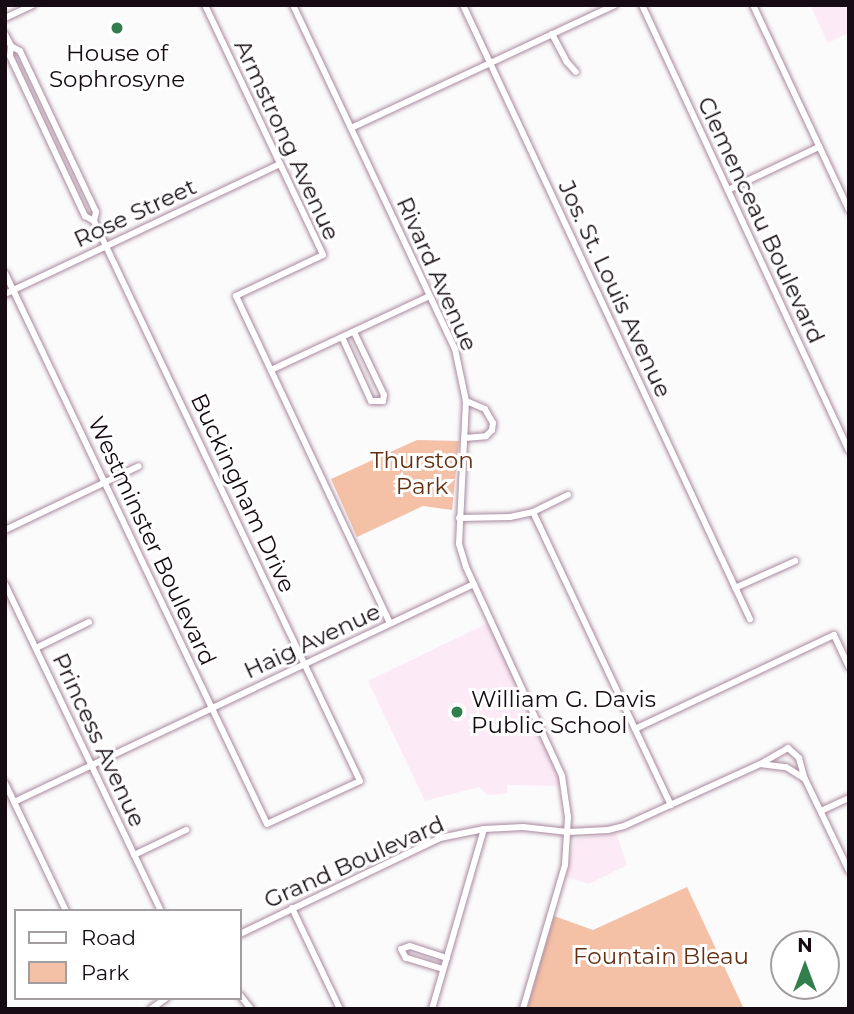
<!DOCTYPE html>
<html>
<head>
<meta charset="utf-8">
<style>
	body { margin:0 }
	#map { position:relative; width:854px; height:1014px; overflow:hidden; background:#fbfbfb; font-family:Montserrat,sans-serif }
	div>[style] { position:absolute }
	.built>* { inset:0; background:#fcebf6 }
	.green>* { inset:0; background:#f4c0a6 }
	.roads { filter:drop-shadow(0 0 2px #a9899f) drop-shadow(0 0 2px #a9899f) }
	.minor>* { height:6px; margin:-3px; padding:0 3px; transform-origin:3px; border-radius:3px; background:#fff }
	.dots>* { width:19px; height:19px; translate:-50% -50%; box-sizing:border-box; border:4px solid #fff; border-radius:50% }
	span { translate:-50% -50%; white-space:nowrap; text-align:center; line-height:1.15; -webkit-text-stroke:6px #fff; paint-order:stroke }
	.poi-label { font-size:23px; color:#160b13 }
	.left { translate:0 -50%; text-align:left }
	.street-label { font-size:23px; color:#160b13 }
	.park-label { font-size:23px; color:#653011 }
	.frame { position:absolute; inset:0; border:7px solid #160b13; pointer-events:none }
	.legend { position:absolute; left:14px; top:909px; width:228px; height:91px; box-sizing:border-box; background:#fff; border:2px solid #a29da1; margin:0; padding:9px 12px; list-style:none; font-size:21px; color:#160b13 }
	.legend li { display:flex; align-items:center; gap:14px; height:35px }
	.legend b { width:35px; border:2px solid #a29da1 }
	.north { position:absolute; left:770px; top:930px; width:70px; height:70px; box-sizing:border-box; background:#fff; border:2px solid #a29da1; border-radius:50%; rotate:0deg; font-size:19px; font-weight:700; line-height:28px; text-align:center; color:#160b13 }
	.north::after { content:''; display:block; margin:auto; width:24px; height:32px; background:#327e4d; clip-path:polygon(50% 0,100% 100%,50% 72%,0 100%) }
</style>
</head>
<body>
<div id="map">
	<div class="built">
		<i style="clip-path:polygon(810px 5px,849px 5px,849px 33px,828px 43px)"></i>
		<i style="clip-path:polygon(488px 623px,546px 743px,561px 786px,507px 785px,507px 793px,488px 795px,479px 787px,425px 801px,368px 681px)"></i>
		<i style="clip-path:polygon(616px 833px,627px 865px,589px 884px,566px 877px,575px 839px)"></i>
	</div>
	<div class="green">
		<i style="clip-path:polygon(417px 440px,459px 441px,452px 510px,423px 506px,357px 537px,331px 479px)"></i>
		<i style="clip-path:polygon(687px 887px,744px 1009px,527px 1009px,554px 916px,593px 930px)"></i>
	</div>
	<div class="roads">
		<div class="minor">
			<i style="left:205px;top:5px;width:276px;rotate:64.7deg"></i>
			<i style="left:323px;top:255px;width:96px;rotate:154.8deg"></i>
			<i style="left:236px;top:296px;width:362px;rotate:64.8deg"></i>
			<i style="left:293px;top:5px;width:380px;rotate:64.8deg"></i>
			<i style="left:455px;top:349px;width:53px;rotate:78.1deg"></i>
			<i style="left:466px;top:401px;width:143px;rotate:92.8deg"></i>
			<i style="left:459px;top:544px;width:24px;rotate:73deg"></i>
			<i style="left:466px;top:567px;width:230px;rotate:65.3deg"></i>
			<i style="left:562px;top:776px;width:41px;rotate:81.7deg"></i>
			<i style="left:568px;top:817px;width:48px;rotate:93.6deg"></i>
			<i style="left:565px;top:865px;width:150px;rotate:106.3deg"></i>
			<i style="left:463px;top:5px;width:678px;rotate:64.95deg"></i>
			<i style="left:642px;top:5px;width:491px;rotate:65.1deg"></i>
			<i style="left:753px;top:5px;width:226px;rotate:64.9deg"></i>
			<i style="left:5px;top:18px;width:31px;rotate:-25deg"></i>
			<i style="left:5px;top:34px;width:13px;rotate:63deg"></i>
			<i style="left:11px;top:46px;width:10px;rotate:96deg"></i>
			<i style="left:10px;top:56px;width:177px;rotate:64.9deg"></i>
			<i style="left:85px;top:216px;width:10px;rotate:29deg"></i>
			<i style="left:94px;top:221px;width:620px;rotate:64.59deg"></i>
			<i style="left:360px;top:781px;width:102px;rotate:155.2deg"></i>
			<i style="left:267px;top:824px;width:610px;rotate:-115.43deg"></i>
			<i style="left:552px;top:34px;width:32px;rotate:62deg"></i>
			<i style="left:567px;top:62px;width:13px;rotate:48deg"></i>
			<i style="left:11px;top:46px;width:10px;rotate:29deg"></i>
			<i style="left:20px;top:51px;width:178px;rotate:64.7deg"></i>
			<i style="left:96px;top:212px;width:9px;rotate:103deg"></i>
			<i style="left:351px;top:128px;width:291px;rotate:-25deg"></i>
			<i style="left:728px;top:190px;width:101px;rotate:-25.3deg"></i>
			<i style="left:5px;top:294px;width:304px;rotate:-25.3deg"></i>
			<i style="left:342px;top:337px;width:70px;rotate:65.6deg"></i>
			<i style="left:371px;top:401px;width:12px"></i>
			<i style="left:383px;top:401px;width:6px;rotate:-81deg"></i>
			<i style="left:384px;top:395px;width:70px;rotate:-115.5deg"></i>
			<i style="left:271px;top:370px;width:175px;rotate:-25deg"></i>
			<i style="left:465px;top:438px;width:21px;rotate:-5deg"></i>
			<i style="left:486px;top:436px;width:8px;rotate:-45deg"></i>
			<i style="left:492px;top:430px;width:7px;rotate:-82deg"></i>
			<i style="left:493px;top:423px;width:16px;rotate:-120deg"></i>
			<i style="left:485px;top:409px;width:21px;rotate:-157deg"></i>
			<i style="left:533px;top:512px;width:324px;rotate:64.8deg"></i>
			<i style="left:459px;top:518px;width:51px;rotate:-1.1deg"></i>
			<i style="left:510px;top:517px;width:24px;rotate:-12deg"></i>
			<i style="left:533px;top:512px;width:39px;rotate:-26deg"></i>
			<i style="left:5px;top:530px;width:148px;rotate:-25.5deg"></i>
			<i style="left:5px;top:584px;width:362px;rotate:64.5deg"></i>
			<i style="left:735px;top:588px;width:66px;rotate:-24.2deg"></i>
			<i style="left:36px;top:648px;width:59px;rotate:-26.1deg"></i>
			<i style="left:635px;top:729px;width:220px;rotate:-25.3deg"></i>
			<i style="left:834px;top:635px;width:35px;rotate:65deg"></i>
			<i style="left:762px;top:763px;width:30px;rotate:-30deg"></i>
			<i style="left:788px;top:748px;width:15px;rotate:42deg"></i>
			<i style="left:799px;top:758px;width:20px;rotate:75deg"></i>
			<i style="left:5px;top:783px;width:142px;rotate:64.5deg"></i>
			<i style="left:14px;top:802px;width:509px;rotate:-25.36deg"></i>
			<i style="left:821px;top:811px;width:31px;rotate:-25deg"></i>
			<i style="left:134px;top:855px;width:58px;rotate:-25.7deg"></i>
			<i style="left:292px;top:908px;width:112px;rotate:64.6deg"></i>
			<i style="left:240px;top:934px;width:222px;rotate:-25.6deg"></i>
			<i style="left:440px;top:838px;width:45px;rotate:-11.6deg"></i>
			<i style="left:484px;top:829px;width:39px;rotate:-3deg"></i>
			<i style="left:523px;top:827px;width:45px;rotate:6.3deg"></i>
			<i style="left:568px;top:832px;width:40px;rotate:-2.9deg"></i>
			<i style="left:608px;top:830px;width:16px;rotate:-14deg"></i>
			<i style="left:624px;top:826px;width:149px;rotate:-24.5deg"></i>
			<i style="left:760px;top:764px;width:26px;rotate:7deg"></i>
			<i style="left:786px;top:767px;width:22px;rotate:32deg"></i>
			<i style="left:805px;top:779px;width:102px;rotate:64.4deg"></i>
			<i style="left:443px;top:969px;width:39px;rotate:-163deg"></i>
			<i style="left:406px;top:958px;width:10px;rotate:-119deg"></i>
			<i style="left:401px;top:949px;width:9px;rotate:-18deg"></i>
			<i style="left:410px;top:946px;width:39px;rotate:18deg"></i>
			<i style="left:240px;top:995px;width:18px;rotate:52deg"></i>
			<i style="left:151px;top:1009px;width:19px;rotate:-36deg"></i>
			<i style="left:432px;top:1009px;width:187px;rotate:-73.9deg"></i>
		</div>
	</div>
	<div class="dots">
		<i style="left:117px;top:28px;background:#327e4d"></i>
		<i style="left:457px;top:712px;background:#327e4d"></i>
	</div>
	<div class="poi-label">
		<span style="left:117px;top:66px">House of<br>Sophrosyne</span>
		<span class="left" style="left:471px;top:712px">William G. Davis<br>Public School</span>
	</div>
	<div class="street-label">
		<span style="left:287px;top:140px;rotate:65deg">Armstrong Avenue</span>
		<span style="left:135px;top:213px;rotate:-25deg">Rose Street</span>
		<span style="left:761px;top:220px;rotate:65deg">Clemenceau Boulevard</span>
		<span style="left:437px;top:274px;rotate:66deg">Rivard Avenue</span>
		<span style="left:615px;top:289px;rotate:65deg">Jos. St. Louis Avenue</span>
		<span style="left:243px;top:493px;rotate:65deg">Buckingham Drive</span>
		<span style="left:152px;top:541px;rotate:65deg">Westminster Boulevard</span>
		<span style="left:312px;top:641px;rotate:-25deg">Haig Avenue</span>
		<span style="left:99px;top:740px;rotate:65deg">Princess Avenue</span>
		<span style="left:354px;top:862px;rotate:-24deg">Grand Boulevard</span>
	</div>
	<div class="park-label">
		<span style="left:422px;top:473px">Thurston<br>Park</span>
		<span style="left:661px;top:956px">Fountain Bleau</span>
	</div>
	<div class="frame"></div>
	<ul class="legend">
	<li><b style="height:9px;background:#fff"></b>Road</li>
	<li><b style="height:19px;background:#f4c0a6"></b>Park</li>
	</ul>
	<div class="north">N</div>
</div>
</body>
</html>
